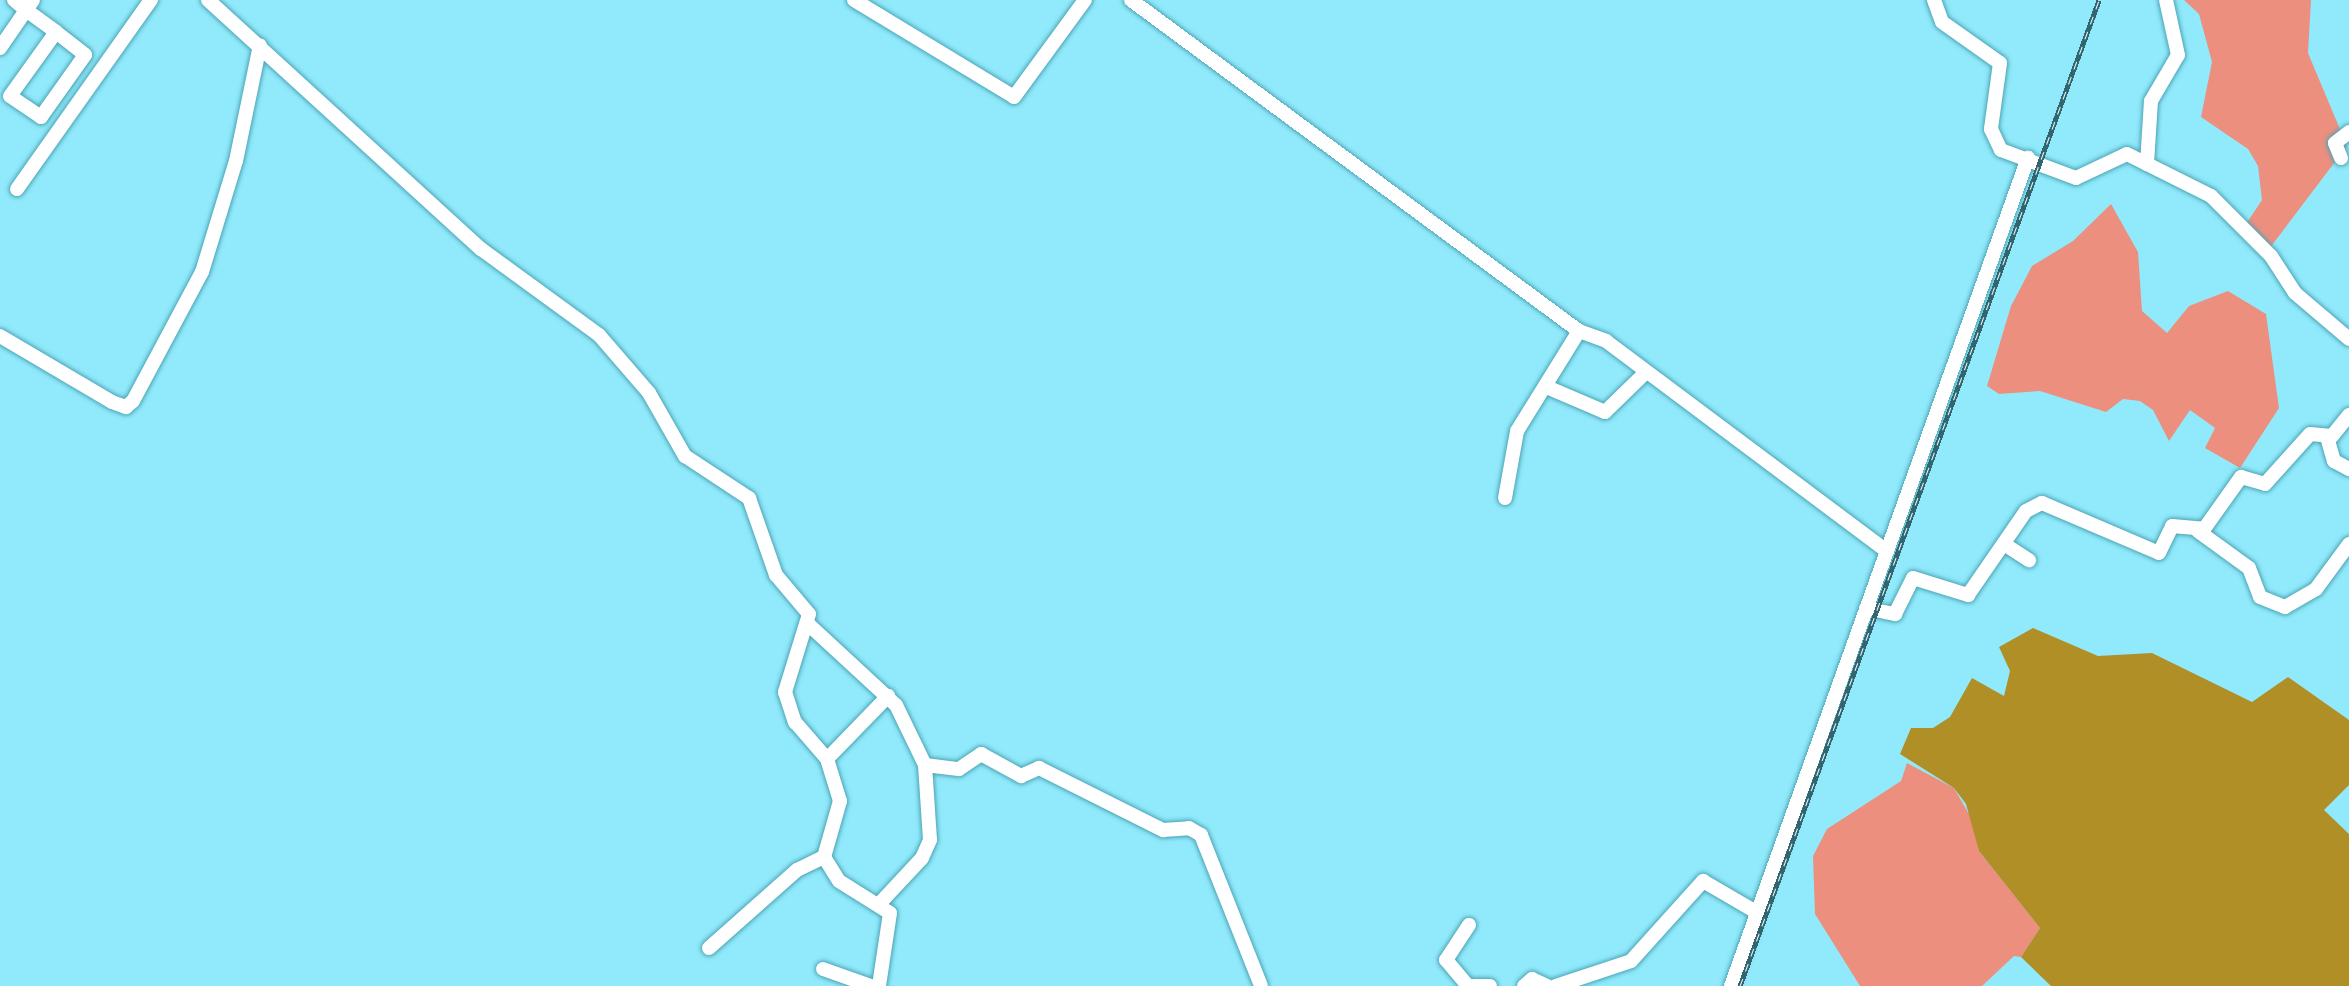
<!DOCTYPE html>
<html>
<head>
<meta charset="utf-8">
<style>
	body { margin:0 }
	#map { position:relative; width:2349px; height:986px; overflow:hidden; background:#91eafb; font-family:"Source Sans 3",sans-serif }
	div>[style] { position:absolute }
	.green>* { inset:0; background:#ed8f7e }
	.water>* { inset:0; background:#af8f26 }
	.roads { filter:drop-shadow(0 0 2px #4ba5b5) drop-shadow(0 0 2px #4ba5b5) }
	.minor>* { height:14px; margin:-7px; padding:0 7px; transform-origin:7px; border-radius:7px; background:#fff }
	.rail>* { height:5px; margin-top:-2.5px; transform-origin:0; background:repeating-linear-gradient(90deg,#f4fcfe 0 8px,#31656f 0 16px); box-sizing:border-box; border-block:2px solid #31656f }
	span { translate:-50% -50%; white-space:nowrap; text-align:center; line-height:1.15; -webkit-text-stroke:6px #f4fcfe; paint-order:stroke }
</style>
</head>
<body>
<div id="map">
	<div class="green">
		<i style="clip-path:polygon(2184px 0,2311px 0,2308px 53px,2347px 146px,2269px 249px,2246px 224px,2262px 200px,2258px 166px,2248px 149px,2201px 117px,2212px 62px,2199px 14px)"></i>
		<i style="clip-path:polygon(2111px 204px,2138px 252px,2142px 311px,2167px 333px,2189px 306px,2228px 291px,2266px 314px,2279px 408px,2240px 468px,2205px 448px,2215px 428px,2190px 410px,2169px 441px,2153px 410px,2140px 401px,2123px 399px,2106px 412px,2040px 391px,1999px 394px,1987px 386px,2011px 306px,2032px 266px,2073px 241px)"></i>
		<i style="clip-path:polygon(1907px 763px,1954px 788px,1973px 821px,1979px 851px,2040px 928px,2021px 957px,2014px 956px,1982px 986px,1860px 986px,1815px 914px,1813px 856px,1827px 829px,1901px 781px)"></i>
	</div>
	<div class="water">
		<i style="clip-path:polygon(2033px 628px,2098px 656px,2152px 653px,2252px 702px,2288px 677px,2349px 720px,2349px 785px,2324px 810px,2349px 834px,2349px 986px,2051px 986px,2021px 957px,2040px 928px,1979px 851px,1966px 804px,1954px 788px,1900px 754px,1911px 728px,1933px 728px,1950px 717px,1972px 678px,2004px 696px,2010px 671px,1999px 647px)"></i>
	</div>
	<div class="roads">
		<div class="minor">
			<i style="left:14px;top:0;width:16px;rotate:40deg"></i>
			<i style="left:26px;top:10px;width:37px;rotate:36deg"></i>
			<i style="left:56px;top:32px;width:37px;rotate:38deg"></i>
			<i style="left:85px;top:55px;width:76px;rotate:125.4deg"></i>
			<i style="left:41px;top:117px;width:37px;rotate:-146deg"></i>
			<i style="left:10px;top:96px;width:79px;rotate:-54.3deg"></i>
			<i style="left:208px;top:0;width:369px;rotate:42.4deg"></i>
			<i style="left:481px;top:249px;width:146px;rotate:36.1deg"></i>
			<i style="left:599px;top:335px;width:77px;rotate:49.2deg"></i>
			<i style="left:649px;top:393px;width:73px;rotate:60.3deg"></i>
			<i style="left:685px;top:456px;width:77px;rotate:33.3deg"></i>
			<i style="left:749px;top:498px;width:82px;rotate:70.7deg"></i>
			<i style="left:776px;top:575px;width:51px;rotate:49.8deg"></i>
			<i style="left:809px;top:614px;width:82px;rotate:107.1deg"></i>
			<i style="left:785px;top:692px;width:32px;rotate:72deg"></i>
			<i style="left:795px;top:722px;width:49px;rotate:49.1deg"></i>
			<i style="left:827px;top:759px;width:44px;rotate:72.8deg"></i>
			<i style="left:840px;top:801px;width:58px;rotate:105.9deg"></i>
			<i style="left:824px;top:857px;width:28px;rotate:58deg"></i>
			<i style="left:839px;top:881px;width:60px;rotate:32.1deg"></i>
			<i style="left:890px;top:913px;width:74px;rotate:98.6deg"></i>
			<i style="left:854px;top:0;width:187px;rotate:31.2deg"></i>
			<i style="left:1014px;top:97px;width:120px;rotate:-53.8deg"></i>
			<i style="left:1131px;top:0;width:557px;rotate:36.46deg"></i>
			<i style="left:1579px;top:331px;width:29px;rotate:20deg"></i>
			<i style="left:1606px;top:341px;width:349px;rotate:36.8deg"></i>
			<i style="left:1934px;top:0;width:23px;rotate:70deg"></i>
			<i style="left:1942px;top:22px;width:71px;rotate:35.3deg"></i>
			<i style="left:2000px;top:63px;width:67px;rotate:97.8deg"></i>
			<i style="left:1991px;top:129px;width:23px;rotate:65deg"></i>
			<i style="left:2001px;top:150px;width:80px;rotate:20.5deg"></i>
			<i style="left:2076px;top:178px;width:56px;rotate:-25.2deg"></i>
			<i style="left:2127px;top:154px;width:94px;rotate:26.6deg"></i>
			<i style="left:2211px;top:196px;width:85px;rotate:45deg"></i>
			<i style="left:2271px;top:256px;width:44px;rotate:57deg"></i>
			<i style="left:2295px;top:293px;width:71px;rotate:40.4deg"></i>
			<i style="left:0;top:48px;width:58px;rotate:-55.5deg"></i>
			<i style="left:2341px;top:158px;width:16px;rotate:-112deg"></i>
			<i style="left:2335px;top:143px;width:18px;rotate:-38deg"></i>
			<i style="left:2147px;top:164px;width:63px;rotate:-86.4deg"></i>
			<i style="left:2151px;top:101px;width:53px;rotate:-59.6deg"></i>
			<i style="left:2178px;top:55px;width:56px;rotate:-102.3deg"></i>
			<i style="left:17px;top:189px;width:232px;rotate:-54.7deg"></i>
			<i style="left:0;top:336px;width:130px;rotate:30.5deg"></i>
			<i style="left:112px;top:402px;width:15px;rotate:20deg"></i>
			<i style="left:126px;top:407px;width:9px;rotate:-41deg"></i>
			<i style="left:133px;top:401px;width:146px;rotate:-61.9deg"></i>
			<i style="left:202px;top:272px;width:116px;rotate:-73deg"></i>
			<i style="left:236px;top:161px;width:118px;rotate:-78.3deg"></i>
			<i style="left:1549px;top:388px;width:61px;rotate:23.2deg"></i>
			<i style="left:1605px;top:412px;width:56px;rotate:-44.3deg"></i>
			<i style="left:2327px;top:437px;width:25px;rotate:74deg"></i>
			<i style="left:2334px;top:461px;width:17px;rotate:28deg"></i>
			<i style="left:1505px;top:498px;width:68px;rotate:-79.8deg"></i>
			<i style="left:1517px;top:431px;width:118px;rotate:-58.2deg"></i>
			<i style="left:2198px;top:531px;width:63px;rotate:36deg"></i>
			<i style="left:2249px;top:568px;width:31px;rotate:69deg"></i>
			<i style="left:2260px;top:597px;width:27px;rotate:22deg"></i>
			<i style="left:2285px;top:607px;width:36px;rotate:-30deg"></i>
			<i style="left:2316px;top:589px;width:56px;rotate:-53.7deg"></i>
			<i style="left:2004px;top:544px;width:30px;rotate:33deg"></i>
			<i style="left:1866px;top:608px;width:30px;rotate:12deg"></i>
			<i style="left:1895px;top:614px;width:40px;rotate:-63.4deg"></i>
			<i style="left:1913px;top:578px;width:58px;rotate:17.2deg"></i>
			<i style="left:1968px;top:595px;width:102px;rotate:-55.4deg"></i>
			<i style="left:2026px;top:511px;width:18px;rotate:-27deg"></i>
			<i style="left:2042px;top:503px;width:127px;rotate:23.1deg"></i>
			<i style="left:2159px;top:553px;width:30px;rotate:-64deg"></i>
			<i style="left:2172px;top:526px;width:32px;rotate:5deg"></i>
			<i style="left:2204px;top:529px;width:64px;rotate:-54.6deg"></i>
			<i style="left:2241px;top:477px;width:25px;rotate:16deg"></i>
			<i style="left:2265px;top:484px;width:67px;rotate:-48deg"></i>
			<i style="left:2310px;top:434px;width:22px;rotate:5deg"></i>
			<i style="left:2332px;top:436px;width:27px;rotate:-51deg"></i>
			<i style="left:807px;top:623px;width:121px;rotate:42.7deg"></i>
			<i style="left:896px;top:705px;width:67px;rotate:64.2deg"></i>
			<i style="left:925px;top:765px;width:34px;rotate:7deg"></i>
			<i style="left:959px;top:769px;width:27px;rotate:-34deg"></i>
			<i style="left:981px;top:754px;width:46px;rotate:28.8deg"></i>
			<i style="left:1021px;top:776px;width:20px;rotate:-24deg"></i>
			<i style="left:1039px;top:768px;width:139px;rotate:26.6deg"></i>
			<i style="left:1163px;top:830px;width:26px;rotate:-4deg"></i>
			<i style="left:1189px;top:828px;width:14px;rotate:30deg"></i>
			<i style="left:1201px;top:835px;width:162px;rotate:68.3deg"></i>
			<i style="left:827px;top:759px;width:88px;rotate:-45.9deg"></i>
			<i style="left:881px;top:902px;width:60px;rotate:-47deg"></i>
			<i style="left:922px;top:858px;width:20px;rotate:-66deg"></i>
			<i style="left:930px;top:840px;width:75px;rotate:-93.8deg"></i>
			<i style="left:709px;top:948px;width:118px;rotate:-41.6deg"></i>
			<i style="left:797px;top:870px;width:30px;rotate:-26deg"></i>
			<i style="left:823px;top:969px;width:51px;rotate:19.5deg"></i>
			<i style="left:1468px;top:986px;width:34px;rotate:-130deg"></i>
			<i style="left:1446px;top:960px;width:42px;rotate:-56.7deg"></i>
			<i style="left:1471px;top:986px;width:19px"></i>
			<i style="left:1524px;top:986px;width:11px;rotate:-41deg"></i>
			<i style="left:1532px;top:979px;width:17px;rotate:25deg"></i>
			<i style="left:1556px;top:986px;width:79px;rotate:-18.4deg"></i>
			<i style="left:1631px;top:961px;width:108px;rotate:-48deg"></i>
			<i style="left:1703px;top:881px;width:64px;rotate:30.2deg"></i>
			<i style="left:1731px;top:986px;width:880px;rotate:-70.27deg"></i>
		</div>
	</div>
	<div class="rail">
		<i style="left:1740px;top:986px;width:1049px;rotate:-69.99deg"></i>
	</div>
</div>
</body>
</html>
